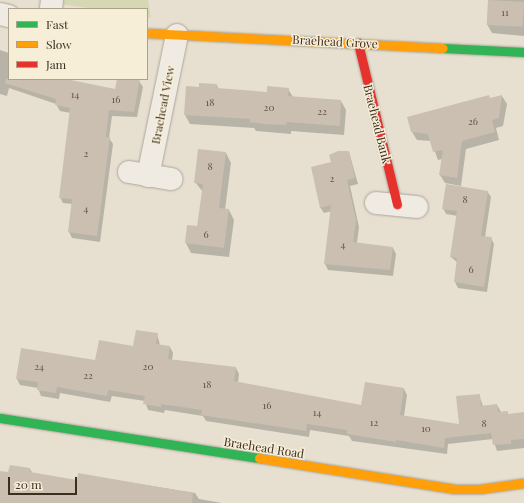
<!DOCTYPE html>
<html>
<head>
<meta charset="utf-8">
<style>
	body { margin:0 }
	#map { position:relative; width:524px; height:503px; overflow:hidden; background:#e7e0d1; font-family:"Playfair Display",serif }
	div>[style] { position:absolute }
	.green>* { inset:0; background:#d6d7b3 }
	.shadow>* { inset:0; background:#0003 }
	.building>* { inset:0; background:#cbbfb2; transform-origin:0 0 }
	.roads { filter:drop-shadow(0 0 1px #ada599) drop-shadow(0 0 1px #ada599) }
	.street>* { height:22px; margin:-11px; padding:0 11px; transform-origin:11px; border-radius:11px; background:#efebe3 }
	.fast>* { height:9px; margin:-4.5px; padding:0 4.5px; transform-origin:4.5px; border-radius:4.5px; background:#30b455 }
	.slow>* { height:9px; margin:-4.5px; padding:0 4.5px; transform-origin:4.5px; border-radius:4.5px; background:#ff9f0a }
	.jam>* { height:9px; margin:-4.5px; padding:0 4.5px; transform-origin:4.5px; border-radius:4.5px; background:#e5322d }
	span { translate:-50% -50%; white-space:nowrap; text-align:center; line-height:1.15; -webkit-text-stroke:3px #f7eed8; paint-order:stroke }
	.number-label { font-size:10px; color:#605244 }
	.number-label span { -webkit-text-stroke-width:0 }
	.street-label { font-size:12px; color:#3d2e20 }
	.legend { position:absolute; left:8px; top:8px; width:140px; height:72px; box-sizing:border-box; background:#f7eed8; border:1px solid #ada18e; margin:0; padding:5px 7px; list-style:none; font-size:12px; color:#3d2e20 }
	.legend li { display:flex; align-items:center; gap:8px; height:20px }
	.legend b { width:20px; border:1px solid #ada18e }
	.scale { position:absolute; left:8px; top:477px; width:69px; height:18px; box-sizing:border-box; border:2px solid #3d2e20; border-top:0; padding-left:5px; font-size:12px; line-height:14px; white-space:nowrap; color:#3d2e20; -webkit-text-stroke:3px #f7eed8; paint-order:stroke }
</style>
</head>
<body>
<div id="map">
	<div class="green">
		<i style="clip-path:polygon(60px 0,148px 0,151px 18px,147px 17px,147px 9px,95px 9px,60px 4px)"></i>
	</div>
	<div class="shadow">
		<i style="clip-path:polygon(489px 0,524px 0,524px 36px,492px 33px,487px 24px)"></i>
		<i style="clip-path:polygon(0 50px,9px 53px,9px 79px,60px 79px,116px 90px,118px 79px,131px 79px,139px 81px,143px 87px,137px 117px,112px 116px,109px 138px,113px 144px,100px 242px,72px 238px,69px 232px,72px 204px,63px 203px,60px 197px,71px 113px,60px 111px,56px 104px,9px 88px,7px 96px,0 94px)"></i>
		<i style="clip-path:polygon(217px 85px,219px 90px,268px 93px,288px 89px,293px 97px,341px 101px,346px 110px,344px 135px,291px 131px,291px 134px,256px 131px,254px 128px,190px 124px,185px 115px,199px 88px)"></i>
		<i style="clip-path:polygon(502px 96px,507px 104px,503px 126px,496px 128px,499px 140px,466px 149px,461px 186px,445px 183px,440px 175px,442px 159px,438px 160px,431px 141px,417px 140px,412px 132px)"></i>
		<i style="clip-path:polygon(349px 152px,358px 184px,350px 186px,359px 227px,357px 243px,393px 248px,396px 254px,393px 276px,328px 270px,325px 264px,332px 211px,324px 213px,320px 207px,332px 163px)"></i>
		<i style="clip-path:polygon(226px 153px,231px 163px,225px 210px,229px 210px,234px 220px,229px 257px,191px 253px,186px 243px,188px 226px,198px 227px,203px 192px,195px 182px)"></i>
		<i style="clip-path:polygon(487px 191px,491px 197px,485px 237px,491px 238px,494px 244px,487px 292px,458px 288px,455px 282px,458px 263px,451px 257px,458px 216px,446px 214px,443px 208px)"></i>
		<i style="clip-path:polygon(157px 334px,160px 345px,170px 347px,173px 353px,172px 360px,236px 368px,239px 374px,238px 383px,362px 406px,404px 389px,407px 395px,404px 416px,460px 425px,479px 395px,483px 406px,497px 405px,501px 412px,507px 412px,509px 415px,524px 413px,524px 448px,497px 451px,493px 439px,448px 444px,447px 454px,352px 441px,349px 436px,310px 430px,309px 437px,206px 421px,203px 416px,165px 410px,164px 413px,148px 410px,145px 401px,112px 396px,110px 402px,60px 393px,59px 399px,41px 396px,38px 388px,20px 385px,17px 379px,96px 361px,134px 347px)"></i>
		<i style="clip-path:polygon(30px 469px,33px 474px,78px 481px,79px 474px,195px 493px,199px 499px,222px 503px,0 503px,0 472px,9px 473px)"></i>
	</div>
	<div class="building">
		<i style="left:488px;top:0;width:36px;height:25px;rotate:3deg"></i>
		<i style="clip-path:polygon(6px 79px,66px 79px,115px 89px,117px 79px,140px 79px,134px 112px,109px 110px,106px 137px,110px 137px,97px 236px,68px 232px,72px 199px,59px 198px,70px 108px,55px 105px,56px 99px,5px 83px)"></i>
		<i style="clip-path:polygon(199px 83px,217px 84px,217px 88px,267px 92px,267px 86px,289px 88px,288px 96px,341px 100px,340px 126px,286px 122px,286px 125px,264px 124px,250px 122px,250px 119px,184px 115px,186px 86px,199px 87px)"></i>
		<i style="clip-path:polygon(489px 95px,490px 98px,502px 95px,499px 118px,492px 120px,495px 132px,462px 141px,457px 178px,439px 175px,443px 150px,433px 152px,428px 134px,411px 132px,407px 117px)"></i>
		<i style="clip-path:polygon(198px 149px,226px 152px,219px 208px,229px 209px,224px 248px,185px 243px,187px 225px,197px 226px,203px 184px,194px 183px)"></i>
		<i style="clip-path:polygon(338px 151px,349px 151px,355px 178px,347px 180px,356px 220px,353px 242px,393px 247px,390px 270px,324px 264px,331px 205px,320px 208px,311px 167px,331px 162px,329px 155px)"></i>
		<i style="clip-path:polygon(446px 184px,488px 191px,481px 236px,492px 237px,484px 287px,454px 282px,457px 258px,450px 257px,457px 211px,442px 209px)"></i>
		<i style="clip-path:polygon(136px 330px,158px 333px,156px 344px,170px 346px,168px 359px,236px 367px,234px 381px,361px 405px,365px 382px,404px 388px,400px 415px,459px 424px,456px 396px,480px 394px,481px 406px,497px 404px,498px 412px,508px 411px,508px 414px,524px 412px,524px 439px,511px 440px,511px 444px,493px 445px,491px 433px,445px 438px,444px 448px,396px 440px,396px 442px,347px 434px,347px 430px,307px 424px,306px 431px,201px 415px,202px 410px,161px 404px,161px 407px,143px 404px,145px 396px,108px 390px,107px 396px,57px 387px,56px 393px,37px 390px,38px 382px,16px 379px,21px 348px,95px 360px,99px 340px,133px 346px)"></i>
		<i style="clip-path:polygon(10px 465px,30px 468px,30px 472px,77px 480px,78px 473px,193px 493px,192px 503px,0 503px,0 471px,8px 472px)"></i>
	</div>
	<div class="roads">
		<div class="street">
			<i style="left:51px;top:9px;width:9px;rotate:-84deg"></i>
			<i style="left:0;top:14px;width:9px;rotate:13deg"></i>
			<i style="left:129px;top:172px;width:43px;rotate:9.5deg"></i>
			<i style="left:148px;top:176px;width:144px;rotate:-78.4deg"></i>
			<i style="left:376px;top:203px;width:41px;rotate:5.6deg"></i>
		</div>
		<div class="fast">
			<i style="left:443px;top:48px;width:81px;rotate:2.8deg"></i>
			<i style="left:0;top:418px;width:262px;rotate:8.8deg"></i>
		</div>
		<div class="slow">
			<i style="left:147px;top:33px;width:296px;rotate:2.9deg"></i>
			<i style="left:259px;top:458px;width:198px;rotate:9deg"></i>
			<i style="left:455px;top:489px;width:25px"></i>
			<i style="left:480px;top:489px;width:44px;rotate:-7.8deg"></i>
		</div>
		<div class="jam">
			<i style="left:358px;top:43px;width:166px;rotate:76.4deg"></i>
		</div>
	</div>
	<div class="number-label">
		<span style="left:505px;top:13px">11</span>
		<span style="left:75px;top:95px">14</span>
		<span style="left:116px;top:100px">16</span>
		<span style="left:210px;top:103px">18</span>
		<span style="left:269px;top:108px">20</span>
		<span style="left:322px;top:112px">22</span>
		<span style="left:473px;top:122px">26</span>
		<span style="left:86px;top:154px">2</span>
		<span style="left:210px;top:167px">8</span>
		<span style="left:332px;top:179px">2</span>
		<span style="left:465px;top:200px">8</span>
		<span style="left:86px;top:209px">4</span>
		<span style="left:206px;top:235px">6</span>
		<span style="left:343px;top:245px">4</span>
		<span style="left:471px;top:270px">6</span>
		<span style="left:39px;top:367px">24</span>
		<span style="left:148px;top:367px">20</span>
		<span style="left:88px;top:376px">22</span>
		<span style="left:207px;top:385px">18</span>
		<span style="left:267px;top:406px">16</span>
		<span style="left:317px;top:413px">14</span>
		<span style="left:374px;top:423px">12</span>
		<span style="left:484px;top:424px">8</span>
		<span style="left:426px;top:429px">10</span>
	</div>
	<div class="street-label">
		<span style="left:335px;top:42px;rotate:3deg">Braehead Grove</span>
		<span style="left:163px;top:105px;rotate:-79deg">Braehead View</span>
		<span style="left:377px;top:124px;rotate:76deg">Braehead Bank</span>
		<span style="left:264px;top:448px;rotate:9deg">Braehead Road</span>
	</div>
	<ul class="legend">
	<li><b style="height:5px;background:#30b455"></b>Fast</li>
	<li><b style="height:5px;background:#ff9f0a"></b>Slow</li>
	<li><b style="height:5px;background:#e5322d"></b>Jam</li>
	</ul>
	<div class="scale">20 m</div>
</div>
</body>
</html>
